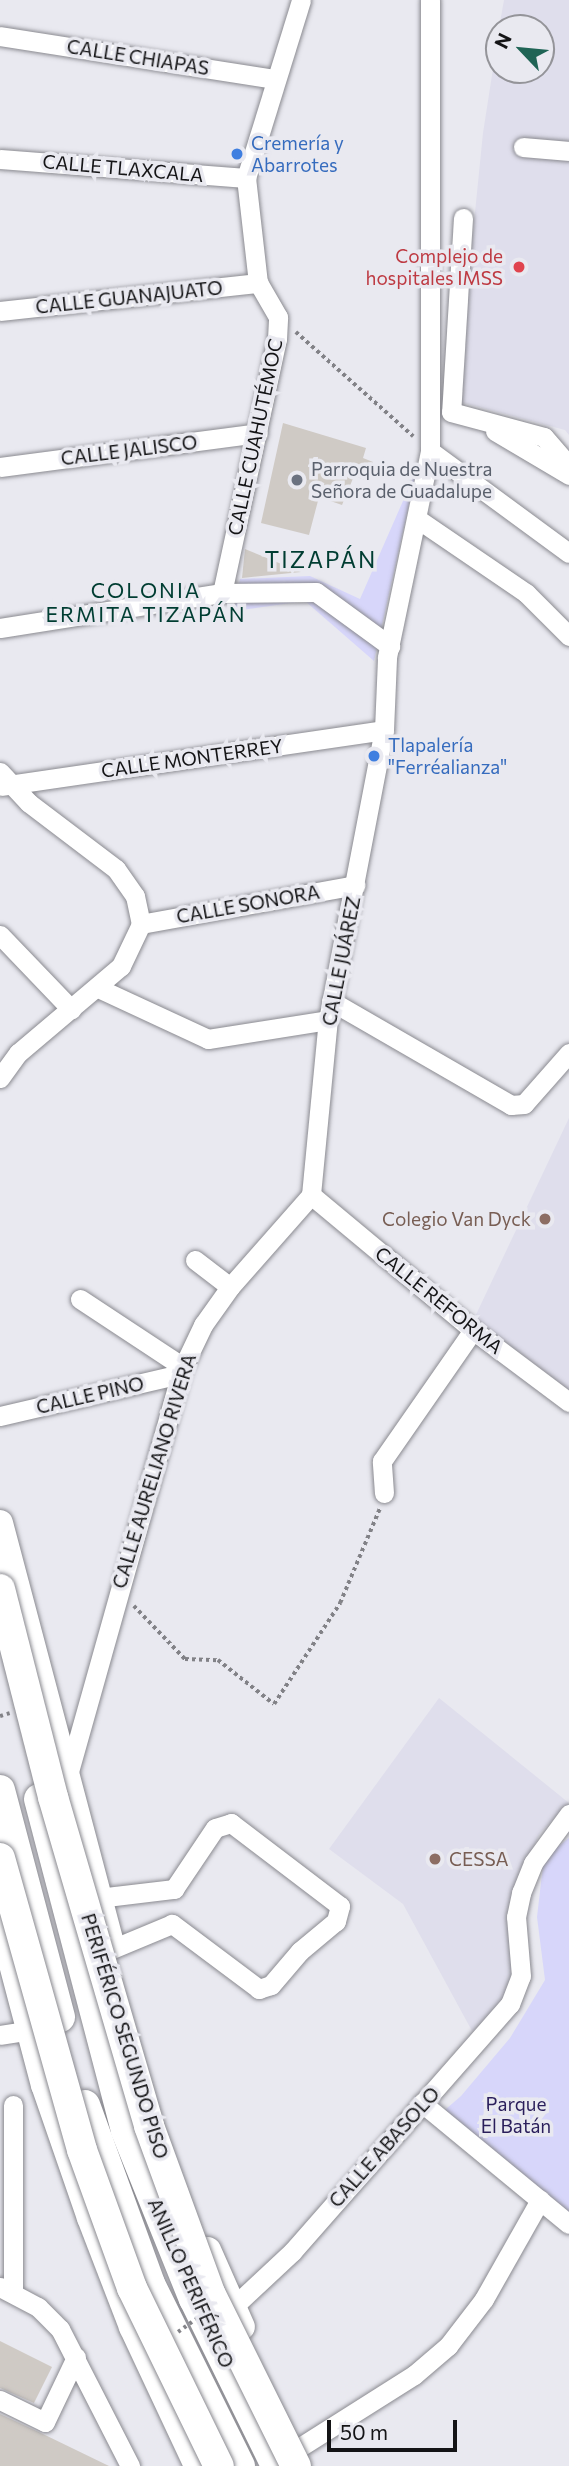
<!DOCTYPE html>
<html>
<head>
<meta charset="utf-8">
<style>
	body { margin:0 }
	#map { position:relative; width:569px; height:2466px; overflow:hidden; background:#e9e9f0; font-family:Commissioner,sans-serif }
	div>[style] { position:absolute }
	.built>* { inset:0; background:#dfdeec }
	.green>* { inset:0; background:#d7d6fa }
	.building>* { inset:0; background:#cfcac5 }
	.path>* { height:3.5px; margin-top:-1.75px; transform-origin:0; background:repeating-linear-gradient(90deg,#828287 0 3.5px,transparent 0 7px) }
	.roads { filter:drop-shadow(0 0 2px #8a8a90) drop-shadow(0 0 2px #8a8a90) }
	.minor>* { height:19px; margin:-9.5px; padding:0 9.5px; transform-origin:9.5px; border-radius:9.5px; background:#fff }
	.major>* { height:26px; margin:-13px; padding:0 13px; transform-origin:13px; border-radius:13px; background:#fff }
	.highway>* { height:30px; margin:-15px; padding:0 15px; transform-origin:15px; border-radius:15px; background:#fff }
	.path-bridge>* { height:3.5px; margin-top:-1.75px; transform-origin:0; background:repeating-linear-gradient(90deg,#828287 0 3.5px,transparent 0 7px) }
	.bridges { filter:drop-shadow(0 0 2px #8a8a90) drop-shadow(0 0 2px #8a8a90) }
	.highway-bridge>* { height:30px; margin:-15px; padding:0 15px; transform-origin:15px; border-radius:15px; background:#fff }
	.dots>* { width:19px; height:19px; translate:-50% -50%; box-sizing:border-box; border:4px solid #e9e9f0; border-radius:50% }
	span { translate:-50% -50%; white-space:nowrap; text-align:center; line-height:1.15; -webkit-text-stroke:7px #e9e9f0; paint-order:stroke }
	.street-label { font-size:19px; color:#141416 }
	.shop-label { font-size:19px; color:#366cbe }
	.left { translate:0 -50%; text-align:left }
	.health-label { font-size:19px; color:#be3a42 }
	.right { translate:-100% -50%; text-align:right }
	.worship-label { font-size:19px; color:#5b616d }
	.education-label { font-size:19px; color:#785e54 }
	.park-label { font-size:19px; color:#2a1e5b }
	.neighbourhood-label { font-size:21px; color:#003d32; letter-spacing:2px }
	.quarter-label { font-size:23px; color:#003d32; letter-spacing:2px }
	.north { position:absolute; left:485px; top:14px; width:70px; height:70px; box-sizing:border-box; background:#e9e9f0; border:2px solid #949499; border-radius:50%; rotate:296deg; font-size:19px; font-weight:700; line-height:28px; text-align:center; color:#141416 }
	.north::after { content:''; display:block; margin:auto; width:24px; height:32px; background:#1f6455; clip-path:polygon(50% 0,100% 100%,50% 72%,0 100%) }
	.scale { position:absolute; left:327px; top:2420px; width:130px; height:32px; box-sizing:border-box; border:4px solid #141416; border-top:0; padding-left:9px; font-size:21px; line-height:24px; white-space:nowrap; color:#141416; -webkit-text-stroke:5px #e9e9f0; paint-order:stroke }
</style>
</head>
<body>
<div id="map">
	<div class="built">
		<i style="clip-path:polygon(504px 0,569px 0,569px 435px,565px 430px,456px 401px,483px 133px,499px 30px,499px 70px,541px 70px,541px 28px,499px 28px)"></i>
		<i style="clip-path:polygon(569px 1118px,569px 1393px,473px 1321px)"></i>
		<i style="clip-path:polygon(439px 1698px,569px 1803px,540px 1833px,523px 1869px,518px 1957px,503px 2010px,472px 2031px,403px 1904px,329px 1849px)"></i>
	</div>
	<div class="green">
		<i style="clip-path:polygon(417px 469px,374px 661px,305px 601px,234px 611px,240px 579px,310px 576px,360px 599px)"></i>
		<i style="clip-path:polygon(569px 1838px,569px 2217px,431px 2122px,461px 2096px,510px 2038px,545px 1980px,537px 1917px,544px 1857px)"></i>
	</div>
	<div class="building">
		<i style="clip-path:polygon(283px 423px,366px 448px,363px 458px,373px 462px,365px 480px,354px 476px,342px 505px,319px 497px,309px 535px,261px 523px)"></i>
		<i style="clip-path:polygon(245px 549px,301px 572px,242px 578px)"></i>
		<i style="clip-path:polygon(0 2341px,52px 2367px,34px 2403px,0 2388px)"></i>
		<i style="clip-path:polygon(0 2414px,43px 2434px,109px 2466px,0 2466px)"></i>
	</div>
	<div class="path">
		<i style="left:296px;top:332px;width:157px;rotate:41.6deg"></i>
		<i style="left:134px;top:1606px;width:74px;rotate:46.1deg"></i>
		<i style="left:185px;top:1659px;width:33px;rotate:2deg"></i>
		<i style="left:218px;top:1660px;width:71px;rotate:38.2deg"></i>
		<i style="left:274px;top:1704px;width:121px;rotate:-56.8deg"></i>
		<i style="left:340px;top:1603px;width:103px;rotate:-67.2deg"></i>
	</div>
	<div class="roads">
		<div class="minor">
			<i style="left:0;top:36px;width:279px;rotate:8.9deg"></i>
			<i style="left:523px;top:147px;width:46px;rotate:5deg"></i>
			<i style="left:0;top:159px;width:247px;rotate:4.4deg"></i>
			<i style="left:463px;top:218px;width:194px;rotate:93.5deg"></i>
			<i style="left:451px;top:412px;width:96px;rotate:15deg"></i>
			<i style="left:544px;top:437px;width:38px;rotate:49deg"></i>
			<i style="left:0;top:311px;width:260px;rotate:-6.2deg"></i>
			<i style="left:495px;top:431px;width:86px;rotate:30.7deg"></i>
			<i style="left:430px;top:451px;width:172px;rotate:36.3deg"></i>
			<i style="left:0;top:467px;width:260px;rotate:-7.5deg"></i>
			<i style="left:419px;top:520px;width:130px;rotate:34.3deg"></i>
			<i style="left:526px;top:593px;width:61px;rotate:45deg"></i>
			<i style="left:222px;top:593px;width:260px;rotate:-77.8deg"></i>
			<i style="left:277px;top:339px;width:22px;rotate:-87deg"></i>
			<i style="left:278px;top:317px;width:39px;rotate:-120deg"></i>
			<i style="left:258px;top:283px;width:106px;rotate:-96.5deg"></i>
			<i style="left:246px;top:178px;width:186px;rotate:-72.8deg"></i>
			<i style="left:0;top:628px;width:225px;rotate:-9deg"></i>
			<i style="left:222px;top:593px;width:94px;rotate:-0.6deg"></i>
			<i style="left:316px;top:592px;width:92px;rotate:36.1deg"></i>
			<i style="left:0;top:772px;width:42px;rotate:46.9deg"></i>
			<i style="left:29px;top:803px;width:109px;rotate:37.2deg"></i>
			<i style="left:116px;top:869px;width:33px;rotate:55deg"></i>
			<i style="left:135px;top:896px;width:29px;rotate:78deg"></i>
			<i style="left:141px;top:924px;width:47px;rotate:115.5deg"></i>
			<i style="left:121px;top:966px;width:135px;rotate:139.8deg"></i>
			<i style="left:18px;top:1053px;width:31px;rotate:126deg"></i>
			<i style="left:1px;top:786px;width:387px;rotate:-8.3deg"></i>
			<i style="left:141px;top:924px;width:218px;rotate:-10.3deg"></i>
			<i style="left:0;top:935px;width:103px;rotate:46.2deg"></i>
			<i style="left:98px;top:988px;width:121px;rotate:24.9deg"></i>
			<i style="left:208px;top:1039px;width:121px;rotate:-9deg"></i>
			<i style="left:331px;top:1001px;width:208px;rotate:30deg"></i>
			<i style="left:511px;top:1105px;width:13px;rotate:-4deg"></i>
			<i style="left:524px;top:1104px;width:68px;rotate:-48.6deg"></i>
			<i style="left:311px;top:1195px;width:176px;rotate:-84.5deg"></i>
			<i style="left:328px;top:1020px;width:295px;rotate:-79.1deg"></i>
			<i style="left:384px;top:730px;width:73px;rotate:-87.6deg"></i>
			<i style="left:387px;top:657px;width:210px;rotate:-78.2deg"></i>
			<i style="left:430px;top:451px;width:451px;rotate:-90deg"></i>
			<i style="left:311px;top:1195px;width:211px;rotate:39.8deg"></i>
			<i style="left:473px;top:1330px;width:120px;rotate:36.9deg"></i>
			<i style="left:195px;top:1260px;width:44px;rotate:37.6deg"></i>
			<i style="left:80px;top:1299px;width:123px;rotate:33.4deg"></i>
			<i style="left:0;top:1416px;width:185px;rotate:-13.1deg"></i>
			<i style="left:384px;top:1493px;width:32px;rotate:-94deg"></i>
			<i style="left:382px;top:1461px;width:160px;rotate:-55.2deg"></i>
			<i style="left:68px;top:1775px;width:424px;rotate:-74.3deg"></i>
			<i style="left:183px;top:1367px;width:47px;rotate:-64.5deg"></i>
			<i style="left:203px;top:1325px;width:47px;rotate:-54.6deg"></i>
			<i style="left:230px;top:1287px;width:123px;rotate:-48.6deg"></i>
			<i style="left:98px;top:1898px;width:77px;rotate:-6.8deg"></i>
			<i style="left:174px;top:1889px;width:73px;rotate:-56.1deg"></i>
			<i style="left:215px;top:1828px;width:17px;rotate:-17deg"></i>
			<i style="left:231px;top:1823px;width:137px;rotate:37.3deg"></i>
			<i style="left:340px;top:1906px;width:16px;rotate:105deg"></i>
			<i style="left:336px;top:1921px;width:47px;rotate:140.2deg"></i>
			<i style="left:300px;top:1951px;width:45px;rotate:130.5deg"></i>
			<i style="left:271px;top:1985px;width:13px;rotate:162deg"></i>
			<i style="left:259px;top:1989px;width:109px;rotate:-143.2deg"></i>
			<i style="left:172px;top:1924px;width:65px;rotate:157.4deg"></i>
			<i style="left:0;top:2035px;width:30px;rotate:-9deg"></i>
			<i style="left:422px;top:2103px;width:190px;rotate:39.5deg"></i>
			<i style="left:0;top:2287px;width:43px;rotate:27.8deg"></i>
			<i style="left:38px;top:2307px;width:31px;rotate:45deg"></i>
			<i style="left:60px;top:2329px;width:154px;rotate:62.9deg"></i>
			<i style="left:13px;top:2292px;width:187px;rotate:-90deg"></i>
			<i style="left:233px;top:2307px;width:81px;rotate:-43deg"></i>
			<i style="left:292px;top:2252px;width:330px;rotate:-48.7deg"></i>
			<i style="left:510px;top:2004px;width:30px;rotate:-69deg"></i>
			<i style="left:521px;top:1976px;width:59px;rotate:-94.8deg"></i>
			<i style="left:516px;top:1917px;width:25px;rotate:-78deg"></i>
			<i style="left:521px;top:1893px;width:32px;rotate:-68deg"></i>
			<i style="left:533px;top:1863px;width:61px;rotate:-53.7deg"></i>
			<i style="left:0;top:2400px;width:50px;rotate:26.1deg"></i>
			<i style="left:45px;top:2422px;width:72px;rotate:-64.5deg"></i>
			<i style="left:300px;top:2447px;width:135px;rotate:-32.3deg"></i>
			<i style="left:414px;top:2375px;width:45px;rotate:-40.5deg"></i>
			<i style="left:448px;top:2346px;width:59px;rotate:-52.5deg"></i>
			<i style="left:484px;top:2299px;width:114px;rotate:-60.5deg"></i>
		</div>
		<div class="major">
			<i style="left:0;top:1523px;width:434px;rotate:75.2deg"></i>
			<i style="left:0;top:1919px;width:172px;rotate:75.2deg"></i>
			<i style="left:44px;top:2085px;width:141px;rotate:70.9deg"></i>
			<i style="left:90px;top:2218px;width:117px;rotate:68.9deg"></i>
			<i style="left:132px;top:2327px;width:153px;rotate:64.9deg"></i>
			<i style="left:208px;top:2250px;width:84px;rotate:66.2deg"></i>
		</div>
		<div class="highway">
			<i style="left:0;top:1790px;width:235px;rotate:75.2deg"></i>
			<i style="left:39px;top:1799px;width:343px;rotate:75.3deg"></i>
			<i style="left:126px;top:2131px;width:181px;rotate:68deg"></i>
			<i style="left:194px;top:2299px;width:186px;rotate:63.8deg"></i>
			<i style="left:85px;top:2105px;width:190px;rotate:70deg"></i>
			<i style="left:150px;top:2284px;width:203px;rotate:63.7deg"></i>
		</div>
	</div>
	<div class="path-bridge">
		<i style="left:0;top:1716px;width:10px;rotate:-17deg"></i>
		<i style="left:178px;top:2332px;width:24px;rotate:-36deg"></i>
	</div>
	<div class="bridges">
		<div class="highway-bridge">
			<i style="left:0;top:1589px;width:215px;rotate:75.7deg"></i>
			<i style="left:53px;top:1797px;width:343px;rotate:73.7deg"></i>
			<i style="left:149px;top:2126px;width:180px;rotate:69.9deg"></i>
			<i style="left:211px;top:2295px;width:191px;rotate:63.6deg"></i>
			<i style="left:0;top:1858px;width:303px;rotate:74.3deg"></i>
			<i style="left:82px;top:2150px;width:147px;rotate:70.1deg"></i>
			<i style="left:132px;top:2288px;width:198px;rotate:64deg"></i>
		</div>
	</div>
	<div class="dots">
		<i style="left:237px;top:154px;background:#3f7fe0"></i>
		<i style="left:519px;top:267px;background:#e0444e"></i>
		<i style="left:297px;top:480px;background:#6b7280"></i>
		<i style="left:374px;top:756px;background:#3f7fe0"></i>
		<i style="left:545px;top:1219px;background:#8d6e63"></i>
		<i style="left:435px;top:1859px;background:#8d6e63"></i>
	</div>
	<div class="street-label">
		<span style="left:138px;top:57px;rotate:9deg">CALLE CHIAPAS</span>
		<span style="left:123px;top:168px;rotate:5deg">CALLE TLAXCALA</span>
		<span style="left:129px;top:297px;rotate:-6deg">CALLE GUANAJUATO</span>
		<span style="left:255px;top:437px;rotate:-78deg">CALLE CUAHUTÉMOC</span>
		<span style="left:129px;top:450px;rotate:-7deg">CALLE JALISCO</span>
		<span style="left:192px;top:758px;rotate:-8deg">CALLE MONTERREY</span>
		<span style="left:248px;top:904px;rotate:-10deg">CALLE SONORA</span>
		<span style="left:341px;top:961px;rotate:-79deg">CALLE JUÁREZ</span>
		<span style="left:439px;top:1300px;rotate:39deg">CALLE REFORMA</span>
		<span style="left:90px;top:1395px;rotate:-13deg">CALLE PINO</span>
		<span style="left:154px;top:1471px;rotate:-73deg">CALLE AURELIANO RIVERA</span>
		<span style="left:125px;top:2036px;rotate:73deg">PERIFÉRICO SEGUNDO PISO</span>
		<span style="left:384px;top:2147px;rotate:-48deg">CALLE ABASOLO</span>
		<span style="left:191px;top:2283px;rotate:66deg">ANILLO PERIFÉRICO</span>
	</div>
	<div class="shop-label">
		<span class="left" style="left:251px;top:154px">Cremería y<br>Abarrotes</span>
		<span class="left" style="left:388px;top:756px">Tlapalería<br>"Ferréalianza"</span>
	</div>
	<div class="health-label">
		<span class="right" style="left:503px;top:267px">Complejo de<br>hospitales IMSS</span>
	</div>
	<div class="worship-label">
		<span class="left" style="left:311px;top:480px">Parroquia de Nuestra<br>Señora de Guadalupe</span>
	</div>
	<div class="education-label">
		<span class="right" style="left:531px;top:1219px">Colegio Van Dyck</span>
		<span class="left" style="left:449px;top:1859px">CESSA</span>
	</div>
	<div class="park-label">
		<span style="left:516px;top:2115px">Parque<br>El Batán</span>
	</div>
	<div class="neighbourhood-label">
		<span style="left:146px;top:602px">COLONIA<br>ERMITA TIZAPÁN</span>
	</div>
	<div class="quarter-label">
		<span style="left:321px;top:559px">TIZAPÁN</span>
	</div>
	<div class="north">N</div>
	<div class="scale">50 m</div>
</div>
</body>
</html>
